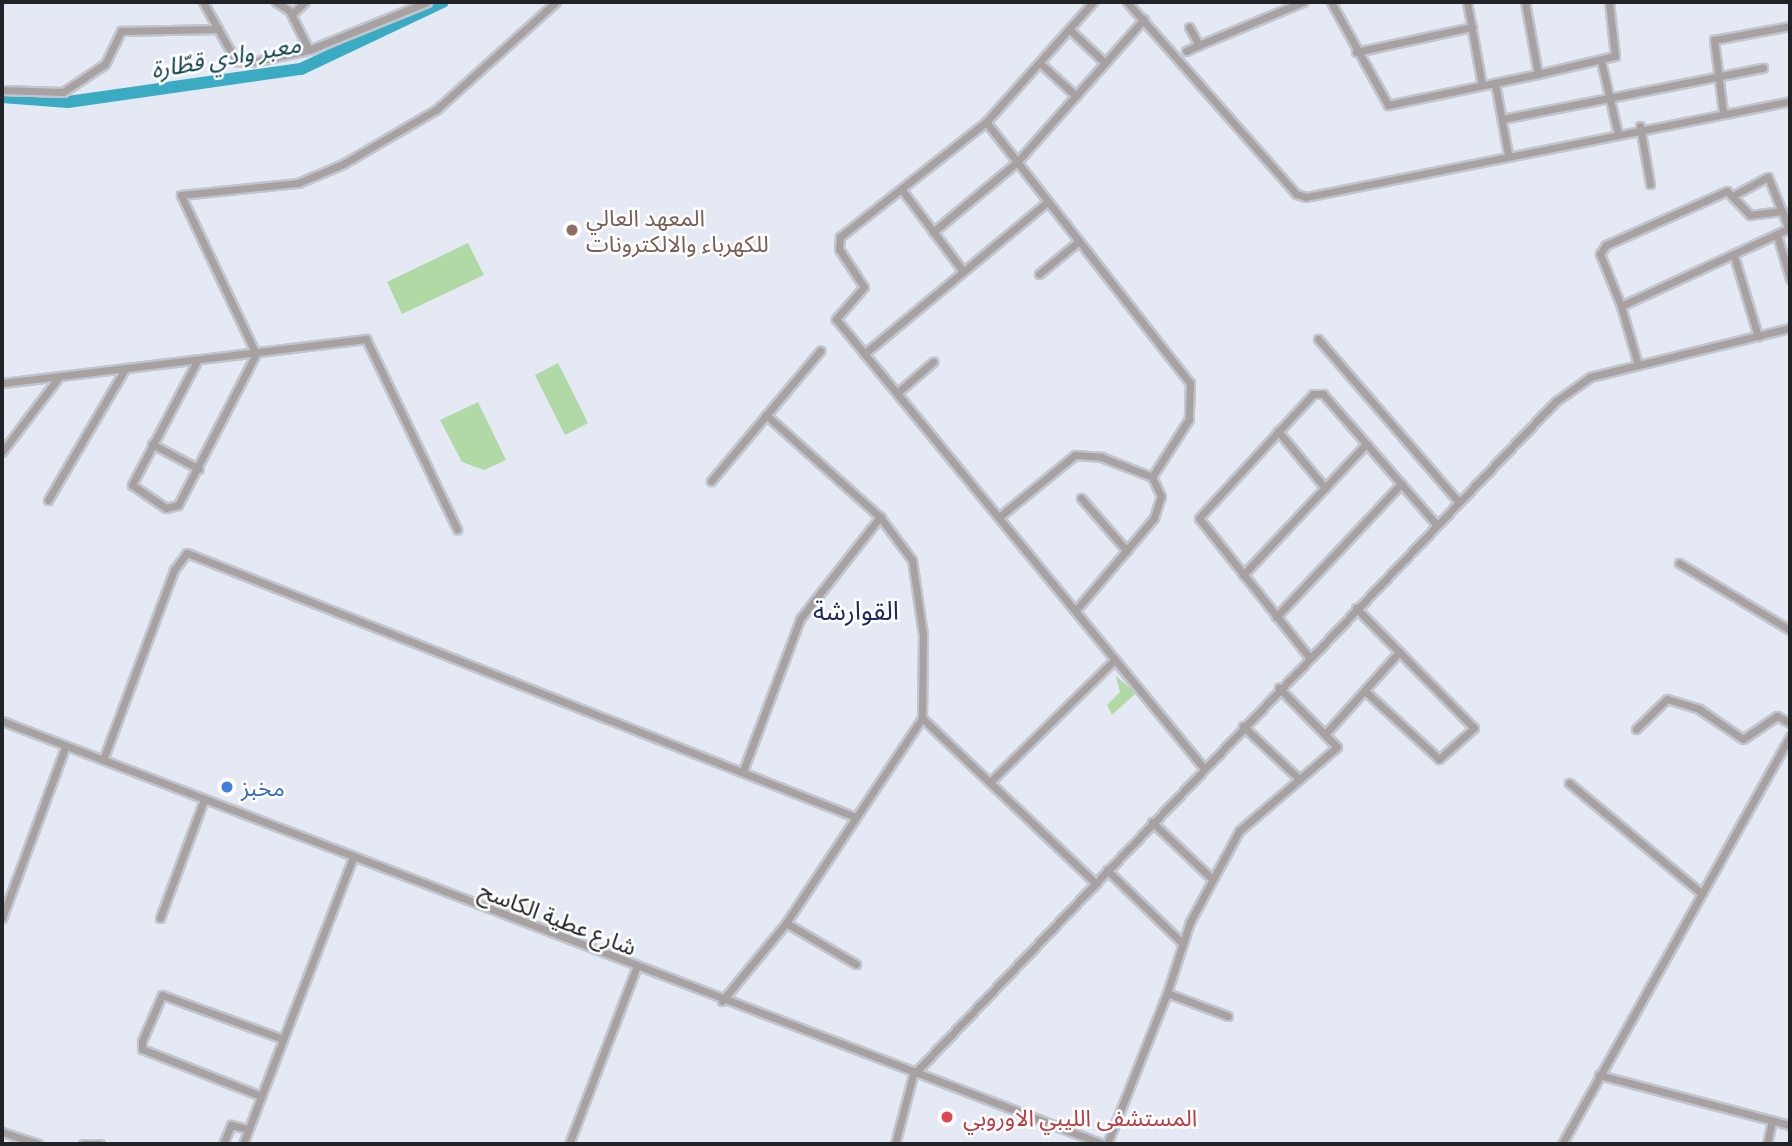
<!DOCTYPE html>
<html>
<head>
<meta charset="utf-8">
<style>
	body { margin:0 }
	#map { position:relative; width:1792px; height:1146px; overflow:hidden; background:#e4e9f3; font-family:"IBM Plex Serif","Noto Sans Arabic",serif }
	div>[style] { position:absolute }
	[style*='--x'] { left:calc(var(--x)*1px); top:calc(var(--y)*1px); width:calc(var(--w)*1px); rotate:calc(var(--a)*1deg) }
	.green>* { inset:0; background:#b1d9a6 }
	.river>* { height:12px; margin:-6px; padding:0 6px; transform-origin:6px; border-radius:6px; background:#3babc4 }
	.roads { filter:drop-shadow(2px 0 #c1c5ce) drop-shadow(-2px 0 #c1c5ce) drop-shadow(0 2px #c1c5ce) drop-shadow(0 -2px #c1c5ce) }
	.minor>* { height:7px; margin:-3.5px; padding:0 3.5px; transform-origin:3.5px; border-radius:3.5px; background:#a7a1a1 }
	.dots>* { width:19px; height:19px; translate:-50% -50%; box-sizing:border-box; border:4px solid #fff; border-radius:50% }
	span { translate:-50% -50%; white-space:nowrap; text-align:center; line-height:1.15; -webkit-text-stroke:5px #fff; paint-order:stroke }
	.education-label { font-size:23px; color:#785e54 }
	.left { translate:0 -50%; text-align:left }
	.shop-label { font-size:23px; color:#366cbe }
	.street-label { font-size:23px; color:#212326 }
	.health-label { font-size:23px; color:#be3a42 }
	.water-label { font-size:24px; color:#0e404b; font-style:italic }
	.quarter-label { font-size:26px; color:#1c2a61 }
	.frame { position:absolute; inset:0; border:4px solid #212326; pointer-events:none }
</style>
</head>
<body>
<div id="map">
	<div class="green">
		<i style="clip-path:polygon(468px 243px,484px 275px,402px 314px,387px 282px)"></i>
		<i style="clip-path:polygon(558px 363px,588px 423px,565px 435px,535px 375px)"></i>
		<i style="clip-path:polygon(478px 402px,506px 460px,484px 470px,462px 462px,440px 420px)"></i>
		<i style="clip-path:polygon(1116px 676px,1136px 693px,1112px 715px,1107px 705px,1120px 692px)"></i>
	</div>
	<div class="river">
		<i style="--x:2;--y:97;--w:66;--a:4.3"></i>
		<i style="--x:68;--y:102;--w:235;--a:-8.1"></i>
		<i style="--x:301;--y:69;--w:157;--a:-25.3"></i>
	</div>
	<div class="roads">
		<div class="minor">
			<i style="--x:203;--y:2;--w:68;--a:60.8"></i>
			<i style="--x:236;--y:61;--w:16;--a:4"></i>
			<i style="--x:252;--y:62;--w:58;--a:-11.9"></i>
			<i style="--x:309;--y:50;--w:127;--a:-22.1"></i>
			<i style="--x:276;--y:2;--w:20;--a:33"></i>
			<i style="--x:293;--y:13;--w:16;--a:-43"></i>
			<i style="--x:1093;--y:2;--w:161;--a:131.7"></i>
			<i style="--x:986;--y:122;--w:186;--a:141.8"></i>
			<i style="--x:840;--y:237;--w:12;--a:95"></i>
			<i style="--x:839;--y:249;--w:45;--a:56.7"></i>
			<i style="--x:864;--y:287;--w:43;--a:131.2"></i>
			<i style="--x:836;--y:319;--w:579;--a:50.68"></i>
			<i style="--x:1127;--y:2;--w:256;--a:48.6"></i>
			<i style="--x:1296;--y:194;--w:10;--a:17"></i>
			<i style="--x:1306;--y:197;--w:493;--a:-11.2"></i>
			<i style="--x:1331;--y:2;--w:118;--a:61"></i>
			<i style="--x:1388;--y:105;--w:153;--a:-11.7"></i>
			<i style="--x:1538;--y:74;--w:73;--a:-100.2"></i>
			<i style="--x:1467;--y:2;--w:84;--a:79.8"></i>
			<i style="--x:290;--y:12;--w:42;--a:63.4"></i>
			<i style="--x:1189;--y:27;--w:21;--a:61"></i>
			<i style="--x:1199;--y:45;--w:113;--a:-22.5"></i>
			<i style="--x:1070;--y:30;--w:48;--a:43.3"></i>
			<i style="--x:1186;--y:51;--w:14;--a:-25"></i>
			<i style="--x:1356;--y:52;--w:119;--a:-12.2"></i>
			<i style="--x:1601;--y:61;--w:71;--a:76.9"></i>
			<i style="--x:1040;--y:63;--w:49;--a:42.5"></i>
			<i style="--x:1538;--y:74;--w:79;--a:-13.2"></i>
			<i style="--x:1615;--y:56;--w:54;--a:-96.3"></i>
			<i style="--x:1495;--y:83;--w:72;--a:79.6"></i>
			<i style="--x:2;--y:90;--w:61;--a:1.9"></i>
			<i style="--x:63;--y:92;--w:50;--a:-33.7"></i>
			<i style="--x:105;--y:64;--w:37;--a:-64"></i>
			<i style="--x:121;--y:31;--w:97;--a:-1.2"></i>
			<i style="--x:1723;--y:112;--w:73;--a:-97.1"></i>
			<i style="--x:1714;--y:40;--w:77;--a:-10.4"></i>
			<i style="--x:1502;--y:119;--w:266;--a:-11.1"></i>
			<i style="--x:986;--y:122;--w:331;--a:52"></i>
			<i style="--x:1190;--y:383;--w:36;--a:92"></i>
			<i style="--x:1189;--y:419;--w:69;--a:122.5"></i>
			<i style="--x:1640;--y:126;--w:59;--a:80.2"></i>
			<i style="--x:902;--y:190;--w:100;--a:53.1"></i>
			<i style="--x:1734;--y:195;--w:38;--a:-28"></i>
			<i style="--x:1768;--y:177;--w:37;--a:68"></i>
			<i style="--x:1789;--y:229;--w:19;--a:-111"></i>
			<i style="--x:1782;--y:211;--w:32;--a:173"></i>
			<i style="--x:1750;--y:215;--w:33;--a:-134"></i>
			<i style="--x:1727;--y:191;--w:133;--a:155.9"></i>
			<i style="--x:1606;--y:245;--w:11;--a:124"></i>
			<i style="--x:1600;--y:254;--w:56;--a:68"></i>
			<i style="--x:1621;--y:306;--w:186;--a:-24.8"></i>
			<i style="--x:933;--y:232;--w:109;--a:-39.8"></i>
			<i style="--x:1017;--y:162;--w:191;--a:-48.4"></i>
			<i style="--x:1777;--y:235;--w:46;--a:73.5"></i>
			<i style="--x:1734;--y:256;--w:84;--a:73.3"></i>
			<i style="--x:1039;--y:274;--w:52;--a:-39.5"></i>
			<i style="--x:1621;--y:306;--w:61;--a:73.9"></i>
			<i style="--x:1318;--y:339;--w:213;--a:49.2"></i>
			<i style="--x:864;--y:354;--w:239;--a:-39.7"></i>
			<i style="--x:197;--y:361;--w:140;--a:117.7"></i>
			<i style="--x:132;--y:485;--w:41;--a:34.1"></i>
			<i style="--x:166;--y:508;--w:12;--a:-14"></i>
			<i style="--x:178;--y:505;--w:170;--a:-62.7"></i>
			<i style="--x:256;--y:354;--w:176;--a:-115.3"></i>
			<i style="--x:181;--y:195;--w:118;--a:-5.9"></i>
			<i style="--x:298;--y:183;--w:49;--a:-22.9"></i>
			<i style="--x:343;--y:164;--w:109;--a:-30.3"></i>
			<i style="--x:437;--y:109;--w:160;--a:-42"></i>
			<i style="--x:2;--y:383;--w:367;--a:-6.9"></i>
			<i style="--x:366;--y:339;--w:211;--a:64.4"></i>
			<i style="--x:897;--y:393;--w:48;--a:-40.7"></i>
			<i style="--x:1278;--y:431;--w:74;--a:50.5"></i>
			<i style="--x:152;--y:444;--w:53;--a:28"></i>
			<i style="--x:2;--y:452;--w:94;--a:-52.8"></i>
			<i style="--x:711;--y:481;--w:170;--a:-50"></i>
			<i style="--x:1081;--y:498;--w:70;--a:49"></i>
			<i style="--x:48;--y:500;--w:152;--a:-59.6"></i>
			<i style="--x:999;--y:517;--w:98;--a:-39.2"></i>
			<i style="--x:1075;--y:455;--w:26;--a:4"></i>
			<i style="--x:1101;--y:457;--w:55;--a:21.4"></i>
			<i style="--x:1152;--y:477;--w:21;--a:65"></i>
			<i style="--x:1161;--y:496;--w:23;--a:108"></i>
			<i style="--x:1154;--y:518;--w:121;--a:130.3"></i>
			<i style="--x:1679;--y:563;--w:130;--a:31.1"></i>
			<i style="--x:1243;--y:575;--w:180;--a:-46.8"></i>
			<i style="--x:1356;--y:608;--w:168;--a:45.5"></i>
			<i style="--x:1474;--y:728;--w:47;--a:138.5"></i>
			<i style="--x:1439;--y:759;--w:100;--a:-137.4"></i>
			<i style="--x:1276;--y:617;--w:183;--a:-46.8"></i>
			<i style="--x:1309;--y:657;--w:177;--a:-128.4"></i>
			<i style="--x:1199;--y:518;--w:168;--a:-47.4"></i>
			<i style="--x:1313;--y:394;--w:10;--a:0"></i>
			<i style="--x:1323;--y:394;--w:171;--a:49"></i>
			<i style="--x:922;--y:718;--w:239;--a:43.6"></i>
			<i style="--x:2;--y:721;--w:1179;--a:21.02"></i>
			<i style="--x:1243;--y:726;--w:77;--a:43.4"></i>
			<i style="--x:1636;--y:729;--w:43;--a:-44.1"></i>
			<i style="--x:1667;--y:699;--w:34;--a:17"></i>
			<i style="--x:1699;--y:709;--w:53;--a:34.3"></i>
			<i style="--x:1743;--y:739;--w:41;--a:-34.1"></i>
			<i style="--x:1777;--y:716;--w:15;--a:28"></i>
			<i style="--x:1327;--y:732;--w:108;--a:-48"></i>
			<i style="--x:103;--y:760;--w:203;--a:-69.5"></i>
			<i style="--x:174;--y:570;--w:21;--a:-53"></i>
			<i style="--x:187;--y:553;--w:718;--a:21.56"></i>
			<i style="--x:743;--y:771;--w:162;--a:-69.4"></i>
			<i style="--x:800;--y:619;--w:130;--a:-51.9"></i>
			<i style="--x:990;--y:782;--w:175;--a:-44.5"></i>
			<i style="--x:1569;--y:783;--w:170;--a:39.8"></i>
			<i style="--x:1152;--y:822;--w:83;--a:43.5"></i>
			<i style="--x:1107;--y:870;--w:103;--a:44.2"></i>
			<i style="--x:2;--y:918;--w:184;--a:-69.7"></i>
			<i style="--x:160;--y:918;--w:126;--a:-69.6"></i>
			<i style="--x:786;--y:923;--w:81;--a:30.4"></i>
			<i style="--x:1167;--y:993;--w:75;--a:-72.1"></i>
			<i style="--x:1190;--y:922;--w:103;--a:-61.7"></i>
			<i style="--x:1239;--y:831;--w:129;--a:-40.6"></i>
			<i style="--x:1337;--y:747;--w:83;--a:-134.5"></i>
			<i style="--x:722;--y:1001;--w:101;--a:-50.6"></i>
			<i style="--x:786;--y:923;--w:246;--a:-56.4"></i>
			<i style="--x:922;--y:718;--w:83;--a:-89.3"></i>
			<i style="--x:923;--y:635;--w:76;--a:-98.3"></i>
			<i style="--x:912;--y:560;--w:54;--a:-126.7"></i>
			<i style="--x:880;--y:517;--w:153;--a:-138.2"></i>
			<i style="--x:1599;--y:1075;--w:197;--a:14.7"></i>
			<i style="--x:261;--y:1096;--w:128;--a:-158.4"></i>
			<i style="--x:142;--y:1049;--w:8;--a:-90"></i>
			<i style="--x:142;--y:1041;--w:50;--a:-66.5"></i>
			<i style="--x:162;--y:995;--w:129;--a:20"></i>
			<i style="--x:2;--y:1132;--w:38;--a:18"></i>
			<i style="--x:83;--y:1144;--w:17;--a:0"></i>
			<i style="--x:223;--y:1144;--w:21;--a:-67"></i>
			<i style="--x:231;--y:1125;--w:17;--a:13"></i>
			<i style="--x:243;--y:1144;--w:306;--a:-69"></i>
			<i style="--x:569;--y:1144;--w:187;--a:-69.1"></i>
			<i style="--x:895;--y:1144;--w:71;--a:-75.4"></i>
			<i style="--x:913;--y:1075;--w:930;--a:-46.35"></i>
			<i style="--x:1555;--y:402;--w:43;--a:-35.5"></i>
			<i style="--x:1590;--y:377;--w:206;--a:-13.8"></i>
			<i style="--x:1107;--y:1144;--w:162;--a:-68.3"></i>
			<i style="--x:1167;--y:993;--w:65;--a:20.7"></i>
			<i style="--x:1562;--y:1144;--w:467;--a:-60.8"></i>
			<i style="--x:1767;--y:1144;--w:24;--a:-78"></i>
		</div>
	</div>
	<div class="dots">
		<i style="left:572px;top:230px;background:#8d6e63"></i>
		<i style="left:227px;top:787px;background:#3f7fe0"></i>
		<i style="left:947px;top:1117px;background:#e0444e"></i>
	</div>
	<div class="education-label">
		<span class="left" style="left:586px;top:230px">المعهد العالي<br>للكهرباء والالكترونات</span>
	</div>
	<div class="shop-label">
		<span class="left" style="left:241px;top:787px">مخبز</span>
	</div>
	<div class="street-label">
		<span style="left:558px;top:918px;rotate:21deg">شارع عطية الكاسح</span>
	</div>
	<div class="health-label">
		<span class="left" style="left:963px;top:1117px">المستشفی الليبي الاوروبي</span>
	</div>
	<div class="water-label">
		<span style="left:226px;top:57px;rotate:-10deg">معبر وادي قطّارة</span>
	</div>
	<div class="quarter-label">
		<span style="left:856px;top:611px">القوارشة</span>
	</div>
	<div class="frame"></div>
</div>
</body>
</html>
